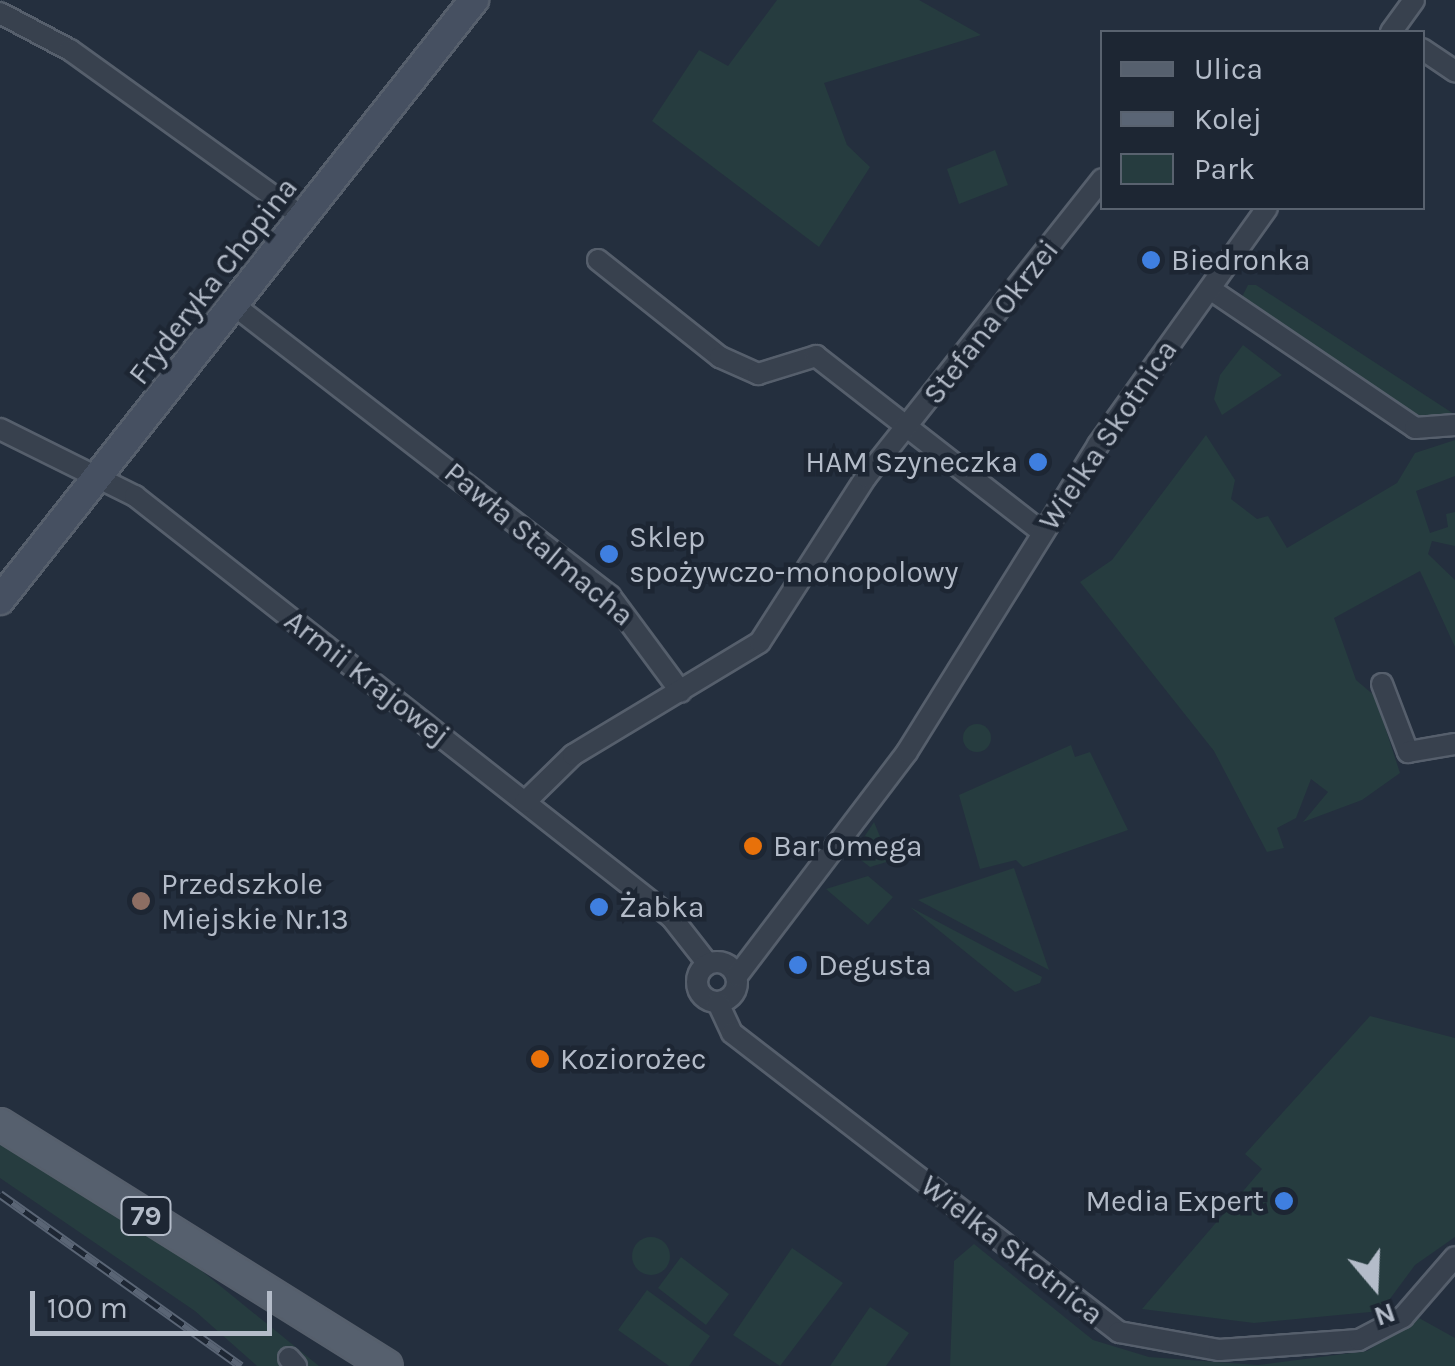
<!DOCTYPE html>
<html>
<head>
<meta charset="utf-8">
<style>
	body { margin:0 }
	#map { position:relative; width:1455px; height:1366px; overflow:hidden; background:#242f3e; font-family:Karla,sans-serif }
	div>[style] { position:absolute }
	[style*='--x'] { left:calc(var(--x)*1px); top:calc(var(--y)*1px); width:calc(var(--w)*1px); rotate:calc(var(--a)*1deg) }
	.green>* { inset:0; background:#263c3f }
	.round { border-radius:50% }
	.roads { filter:drop-shadow(2px 0 #565f6c) drop-shadow(-2px 0 #565f6c) drop-shadow(0 2px #565f6c) drop-shadow(0 -2px #565f6c) }
	.street>* { height:20px; margin:-10px; padding:0 10px; transform-origin:10px; border-radius:10px; background:#38414e }
	.street>.ring { margin:-10px; padding:0; box-sizing:content-box; background:none; border:20px solid #38414e; border-radius:50% }
	.secondary>* { height:28px; margin:-14px; padding:0 14px; transform-origin:14px; border-radius:14px; background:#465061 }
	.primary>* { height:30px; margin:-15px; padding:0 15px; transform-origin:15px; border-radius:15px; background:#56606e }
	.rail>* { height:9px; margin-top:-4.5px; transform-origin:0; background:repeating-linear-gradient(90deg,#1d2633 0 15px,#5a6575 0 30px); box-sizing:border-box; border-block:2px solid #5a6575 }
	.dots>* { width:28px; height:28px; translate:-50% -50%; box-sizing:border-box; border:5px solid #1d2633; border-radius:50% }
	span { translate:-50% -50%; white-space:nowrap; text-align:center; line-height:1.15; -webkit-text-stroke:9px #1d2633; paint-order:stroke }
	.shield-label span { padding:2px 8px; background:#1d2633; border:2px solid; border-radius:8px; -webkit-text-stroke-width:0 }
	.shield-label { font-size:28px; color:#b4bcc9; font-weight:700 }
	.poi-label { font-size:30px; color:#b4bcc9 }
	.left { translate:0 -50%; text-align:left }
	.right { translate:-100% -50%; text-align:right }
	.street-label { font-size:30px; color:#b4bcc9 }
	.legend { position:absolute; left:1100px; top:30px; width:325px; height:180px; box-sizing:border-box; background:#1d2633; border:2px solid #59626f; margin:0; padding:12px 18px; list-style:none; font-size:30px; color:#b4bcc9 }
	.legend li { display:flex; align-items:center; gap:20px; height:50px }
	.legend b { width:50px; border:2px solid #59626f }
	.north { position:absolute; left:1325px; top:1236px; width:100px; height:100px; -webkit-text-stroke:8px #1d2633; paint-order:stroke; rotate:161deg; font-size:28px; font-weight:700; line-height:40px; text-align:center; color:#b4bcc9 }
	.north::after { content:''; display:block; margin:auto; width:35px; height:45px; background:#b4bcc9; clip-path:polygon(50% 0,100% 100%,50% 72%,0 100%) }
	.scale { position:absolute; left:30px; top:1291px; width:242px; height:45px; box-sizing:border-box; border:5px solid #b4bcc9; border-top:0; padding-left:12px; font-size:30px; line-height:35px; white-space:nowrap; color:#b4bcc9; -webkit-text-stroke:8px #1d2633; paint-order:stroke }
</style>
</head>
<body>
<div id="map">
	<div class="green">
		<i style="clip-path:polygon(777px 0,919px 0,981px 35px,824px 83px,847px 145px,870px 167px,819px 247px,652px 121px,699px 50px,728px 66px)"></i>
		<i style="clip-path:polygon(995px 150px,1008px 185px,959px 204px,947px 169px)"></i>
		<i style="clip-path:polygon(1248px 285px,1256px 285px,1454px 414px,1418px 421px,1241px 299px)"></i>
		<i style="clip-path:polygon(1243px 345px,1282px 375px,1222px 415px,1214px 399px,1220px 375px)"></i>
		<i style="clip-path:polygon(1206px 435px,1235px 480px,1231px 499px,1257px 519px,1268px 516px,1287px 548px,1397px 483px,1415px 453px,1455px 440px,1455px 476px,1416px 491px,1430px 533px,1448px 527px,1446px 514px,1455px 512px,1455px 546px,1432px 541px,1428px 554px,1455px 580px,1455px 647px,1420px 571px,1334px 618px,1356px 680px,1375px 696px,1400px 773px,1362px 800px,1303px 822px,1328px 792px,1311px 779px,1296px 818px,1277px 828px,1284px 848px,1267px 852px,1214px 751px,1080px 582px,1112px 560px)"></i>
		<i class="round" style="left:963px;top:724px;width:28px;height:28px"></i>
		<i style="clip-path:polygon(1071px 745px,1075px 757px,1090px 752px,1128px 830px,1023px 867px,1016px 860px,980px 869px,959px 795px)"></i>
		<i style="clip-path:polygon(874px 822px,890px 861px,870px 867px,853px 854px)"></i>
		<i style="clip-path:polygon(1014px 868px,1049px 970px,918px 900px)"></i>
		<i style="clip-path:polygon(868px 876px,893px 897px,868px 925px,826px 889px)"></i>
		<i style="clip-path:polygon(910px 907px,1042px 977px,1040px 983px,1015px 992px)"></i>
		<i style="clip-path:polygon(1370px 1016px,1455px 1038px,1455px 1237px,1415px 1265px,1381px 1311px,1254px 1323px,1142px 1309px,1262px 1169px,1245px 1154px)"></i>
		<i style="clip-path:polygon(0 1144px,197px 1267px,319px 1366px,257px 1366px,195px 1311px,0 1178px)"></i>
		<i class="round" style="left:632px;top:1237px;width:38px;height:38px"></i>
		<i style="clip-path:polygon(974px 1244px,1093px 1340px,1149px 1357px,1258px 1365px,1367px 1351px,1419px 1318px,1455px 1338px,1455px 1366px,950px 1366px,954px 1261px)"></i>
		<i style="clip-path:polygon(792px 1248px,843px 1283px,780px 1366px,733px 1335px)"></i>
		<i style="clip-path:polygon(681px 1257px,729px 1294px,706px 1325px,658px 1288px)"></i>
		<i style="clip-path:polygon(647px 1290px,710px 1336px,689px 1366px,669px 1366px,618px 1330px)"></i>
		<i style="clip-path:polygon(870px 1307px,909px 1333px,886px 1366px,830px 1366px)"></i>
	</div>
	<div class="roads">
		<div class="street">
			<i style="--x:0;--y:13;--w:79;--a:27.9"></i>
			<i style="--x:70;--y:50;--w:288;--a:35.7"></i>
			<i style="--x:1391;--y:32;--w:39;--a:-54"></i>
			<i style="--x:1422;--y:49;--w:40;--a:34"></i>
			<i style="--x:598;--y:260;--w:156;--a:38.5"></i>
			<i style="--x:720;--y:357;--w:42;--a:24.1"></i>
			<i style="--x:758;--y:374;--w:61;--a:-17.2"></i>
			<i style="--x:816;--y:356;--w:286;--a:37.9"></i>
			<i style="--x:1210;--y:289;--w:248;--a:34.1"></i>
			<i style="--x:1415;--y:428;--w:40;--a:-4.3"></i>
			<i style="--x:235;--y:306;--w:474;--a:37.7"></i>
			<i style="--x:610;--y:596;--w:119;--a:53.5"></i>
			<i style="--x:0;--y:429;--w:151;--a:26.4"></i>
			<i style="--x:135;--y:496;--w:683;--a:38.16"></i>
			<i style="--x:672;--y:918;--w:58;--a:52"></i>
			<i style="--x:1382;--y:684;--w:73;--a:69.1"></i>
			<i style="--x:1408;--y:752;--w:48;--a:-9.7"></i>
			<i style="--x:525;--y:802;--w:67;--a:-44.4"></i>
			<i style="--x:573;--y:755;--w:218;--a:-31.1"></i>
			<i style="--x:760;--y:642;--w:196;--a:-57.3"></i>
			<i style="--x:866;--y:477;--w:380;--a:-51.6"></i>
			<i class="ring" style="left:697px;top:962px;width:20px;height:20px"></i>
			<i style="--x:737;--y:976;--w:281;--a:-52.8"></i>
			<i style="--x:907;--y:752;--w:362;--a:-58.1"></i>
			<i style="--x:1098;--y:445;--w:291;--a:-54.5"></i>
			<i style="--x:718;--y:1003;--w:33;--a:65"></i>
			<i style="--x:732;--y:1033;--w:489;--a:37.7"></i>
			<i style="--x:1119;--y:1332;--w:102;--a:10.2"></i>
			<i style="--x:1219;--y:1350;--w:140;--a:-4.1"></i>
			<i style="--x:1359;--y:1340;--w:50;--a:-27.6"></i>
			<i style="--x:1403;--y:1317;--w:79;--a:-49.1"></i>
			<i style="--x:289;--y:1358;--w:11;--a:49"></i>
		</div>
		<div class="secondary">
			<i style="--x:0;--y:600;--w:765;--a:-51.69"></i>
		</div>
		<div class="primary">
			<i style="--x:0;--y:1124;--w:456;--a:32"></i>
		</div>
	</div>
	<div class="rail">
		<i style="--x:0;--y:1194;--w:296;--a:35.5"></i>
	</div>
	<div class="dots">
		<i style="left:1151px;top:260px;background:#3f7fe0"></i>
		<i style="left:1038px;top:462px;background:#3f7fe0"></i>
		<i style="left:609px;top:554px;background:#3f7fe0"></i>
		<i style="left:753px;top:846px;background:#e8710a"></i>
		<i style="left:141px;top:901px;background:#8d6e63"></i>
		<i style="left:599px;top:907px;background:#3f7fe0"></i>
		<i style="left:798px;top:965px;background:#3f7fe0"></i>
		<i style="left:540px;top:1059px;background:#e8710a"></i>
		<i style="left:1284px;top:1201px;background:#3f7fe0"></i>
	</div>
	<div class="shield-label">
		<span style="left:146px;top:1216px">79</span>
	</div>
	<div class="poi-label">
		<span class="left" style="left:1171px;top:260px">Biedronka</span>
		<span class="right" style="left:1018px;top:462px">HAM Szyneczka</span>
		<span class="left" style="left:629px;top:554px">Sklep<br>spożywczo-monopolowy</span>
		<span class="left" style="left:773px;top:846px">Bar Omega</span>
		<span class="left" style="left:161px;top:901px">Przedszkole<br>Miejskie Nr.13</span>
		<span class="left" style="left:619px;top:907px">Żabka</span>
		<span class="left" style="left:818px;top:965px">Degusta</span>
		<span class="left" style="left:560px;top:1059px">Koziorożec</span>
		<span class="right" style="left:1264px;top:1201px">Media Expert</span>
	</div>
	<div class="street-label">
		<span style="left:213px;top:281px;rotate:-52deg">Fryderyka Chopina</span>
		<span style="left:991px;top:322px;rotate:-52deg">Stefana Okrzei</span>
		<span style="left:1108px;top:435px;rotate:-56deg">Wielka Skotnica</span>
		<span style="left:539px;top:544px;rotate:40deg">Pawła Stalmacha</span>
		<span style="left:367px;top:678px;rotate:38deg">Armii Krajowej</span>
		<span style="left:1012px;top:1250px;rotate:38deg">Wielka Skotnica</span>
	</div>
	<ul class="legend">
	<li><b style="height:12px;background:#56606e"></b>Ulica</li>
	<li><b style="height:12px;background:#5a6575"></b>Kolej</li>
	<li><b style="height:28px;background:#263c3f"></b>Park</li>
	</ul>
	<div class="north">N</div>
	<div class="scale">100 m</div>
</div>
</body>
</html>
